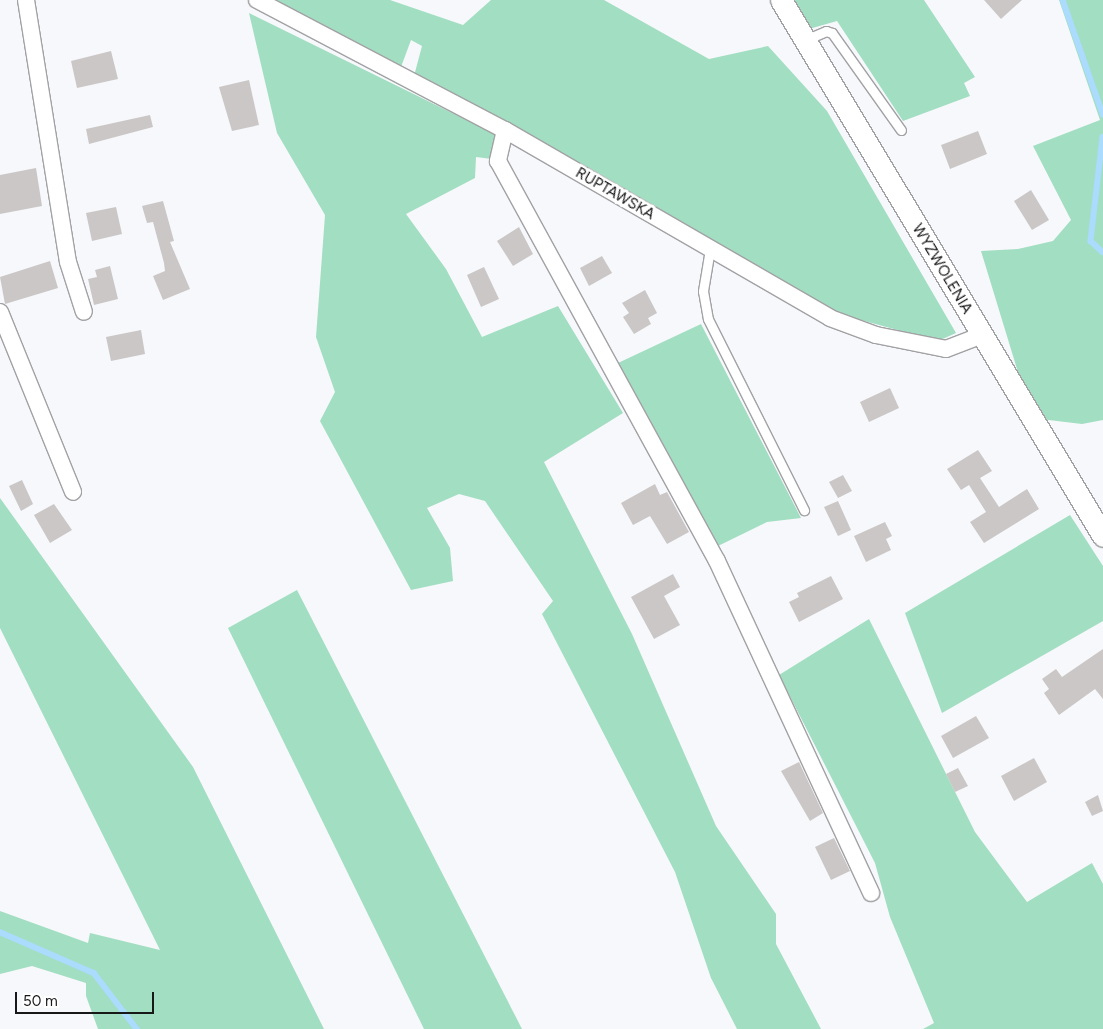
<!DOCTYPE html>
<html>
<head>
<meta charset="utf-8">
<style>
	body { margin:0 }
	#map { position:relative; width:1103px; height:1029px; overflow:hidden; background:#f7f8fb; font-family:Figtree,sans-serif }
	div>[style] { position:absolute }
	[style*='--x'] { left:calc(var(--x)*1px); top:calc(var(--y)*1px); width:calc(var(--w)*1px); rotate:calc(var(--a)*1deg) }
	.green>* { inset:0; background:#a2dec1 }
	.stream>* { height:5.5px; margin:-2.75px; padding:0 2.75px; transform-origin:2.75px; border-radius:2.75px; background:#abdbfd }
	.building>* { inset:0; background:#cbc7c6 }
	.roads { filter:drop-shadow(1px 0 #a2a2a5) drop-shadow(-1px 0 #a2a2a5) drop-shadow(0 1px #a2a2a5) drop-shadow(0 -1px #a2a2a5) }
	.service>* { height:9px; margin:-4.5px; padding:0 4.5px; transform-origin:4.5px; border-radius:4.5px; background:#fff }
	.minor>* { height:16px; margin:-8px; padding:0 8px; transform-origin:8px; border-radius:8px; background:#fff }
	.tertiary>* { height:21px; margin:-10.5px; padding:0 10.5px; transform-origin:10.5px; border-radius:10.5px; background:#fff }
	span { translate:-50% -50%; white-space:nowrap; text-align:center; line-height:1.15; -webkit-text-stroke:5px #fff; paint-order:stroke }
	.street-label { font-size:15px; color:#181819 }
	.scale { position:absolute; left:15px; top:992px; width:139px; height:22px; box-sizing:border-box; border:2px solid #181819; border-top:0; padding-left:6px; font-size:15px; line-height:18px; white-space:nowrap; color:#181819; -webkit-text-stroke:4px #fff; paint-order:stroke }
</style>
</head>
<body>
<div id="map">
	<div class="green">
		<i style="clip-path:polygon(273px 0,390px 0,463px 25px,491px 0,604px 0,709px 59px,768px 46px,827px 111px,956px 333px,938px 341px,835px 313px,414px 76px,422px 46px,411px 40px,401px 67px)"></i>
		<i style="clip-path:polygon(792px 0,924px 0,975px 77px,964px 83px,970px 96px,903px 121px,837px 21px,809px 29px)"></i>
		<i style="clip-path:polygon(1059px 0,1103px 0,1103px 420px,1082px 424px,1032px 418px,981px 251px,1018px 249px,1053px 241px,1071px 220px,1033px 146px,1100px 120px)"></i>
		<i style="clip-path:polygon(249px 13px,495px 134px,492px 159px,476px 157px,475px 178px,406px 214px,446px 269px,482px 337px,558px 306px,623px 413px,544px 462px,632px 634px,716px 826px,776px 914px,776px 944px,821px 1029px,737px 1029px,711px 978px,675px 872px,542px 614px,553px 601px,485px 501px,459px 494px,427px 508px,450px 548px,453px 581px,411px 590px,320px 421px,335px 392px,316px 337px,325px 215px,277px 133px)"></i>
		<i style="clip-path:polygon(701px 324px,801px 518px,767px 522px,718px 546px,618px 363px)"></i>
		<i style="clip-path:polygon(0 498px,193px 767px,324px 1029px,98px 1029px,86px 996px,86px 983px,32px 966px,0 974px,0 911px,88px 943px,90px 933px,160px 950px,0 628px)"></i>
		<i style="clip-path:polygon(1070px 515px,1103px 566px,1103px 621px,942px 713px,905px 613px)"></i>
		<i style="clip-path:polygon(297px 590px,522px 1029px,424px 1029px,228px 628px)"></i>
		<i style="clip-path:polygon(869px 619px,975px 832px,1027px 902px,1092px 863px,1103px 884px,1103px 1029px,923px 1029px,934px 1023px,890px 917px,875px 863px,779px 675px)"></i>
	</div>
	<div class="stream">
		<i style="--x:1063;--y:0;--w:121;--a:70.7"></i>
		<i style="--x:1103;--y:137;--w:105;--a:96.6"></i>
		<i style="--x:1091;--y:241;--w:16;--a:43"></i>
		<i style="--x:0;--y:932;--w:103;--a:23.6"></i>
		<i style="--x:94;--y:973;--w:71;--a:52.5"></i>
	</div>
	<div class="building">
		<i style="clip-path:polygon(984px 0,1022px 0,1001px 19px)"></i>
		<i style="clip-path:polygon(111px 51px,118px 79px,77px 88px,71px 61px)"></i>
		<i style="clip-path:polygon(249px 80px,259px 125px,232px 131px,219px 87px)"></i>
		<i style="clip-path:polygon(150px 115px,153px 127px,89px 144px,86px 129px)"></i>
		<i style="clip-path:polygon(978px 131px,987px 154px,950px 169px,941px 145px)"></i>
		<i style="clip-path:polygon(36px 168px,42px 206px,0 214px,0 175px)"></i>
		<i style="clip-path:polygon(1031px 190px,1049px 220px,1032px 230px,1014px 201px)"></i>
		<i style="clip-path:polygon(163px 201px,174px 241px,170px 242px,190px 289px,163px 300px,153px 276px,165px 271px,164px 263px,153px 222px,147px 223px,142px 206px)"></i>
		<i style="clip-path:polygon(116px 207px,122px 234px,92px 241px,86px 213px)"></i>
		<i style="clip-path:polygon(519px 227px,533px 254px,513px 266px,497px 241px)"></i>
		<i style="clip-path:polygon(602px 256px,612px 273px,589px 286px,580px 268px)"></i>
		<i style="clip-path:polygon(50px 261px,58px 288px,5px 304px,0 277px)"></i>
		<i style="clip-path:polygon(110px 266px,118px 299px,94px 305px,88px 279px,97px 277px,95px 270px)"></i>
		<i style="clip-path:polygon(484px 267px,499px 299px,481px 307px,467px 275px)"></i>
		<i style="clip-path:polygon(645px 290px,657px 313px,648px 318px,651px 324px,634px 334px,623px 317px,629px 313px,622px 303px)"></i>
		<i style="clip-path:polygon(141px 330px,145px 354px,111px 361px,106px 337px)"></i>
		<i style="clip-path:polygon(890px 388px,899px 408px,869px 422px,860px 402px)"></i>
		<i style="clip-path:polygon(978px 450px,992px 471px,980px 478px,999px 507px,1027px 489px,1039px 509px,984px 543px,970px 522px,986px 512px,969px 485px,961px 490px,947px 469px)"></i>
		<i style="clip-path:polygon(843px 475px,852px 491px,838px 498px,829px 482px)"></i>
		<i style="clip-path:polygon(22px 480px,33px 504px,21px 511px,9px 486px)"></i>
		<i style="clip-path:polygon(655px 484px,660px 495px,667px 492px,689px 532px,667px 544px,650px 516px,633px 525px,621px 503px)"></i>
		<i style="clip-path:polygon(838px 501px,851px 530px,838px 536px,824px 507px)"></i>
		<i style="clip-path:polygon(54px 504px,72px 530px,50px 543px,34px 515px)"></i>
		<i style="clip-path:polygon(885px 522px,892px 536px,886px 539px,891px 550px,866px 562px,854px 536px)"></i>
		<i style="clip-path:polygon(673px 574px,680px 587px,664px 596px,680px 625px,654px 639px,631px 597px)"></i>
		<i style="clip-path:polygon(831px 576px,843px 599px,799px 622px,789px 602px,799px 597px,797px 593px)"></i>
		<i style="clip-path:polygon(1103px 649px,1103px 699px,1095px 689px,1059px 715px,1044px 693px,1049px 689px,1042px 679px,1056px 669px,1062px 677px)"></i>
		<i style="clip-path:polygon(976px 716px,989px 738px,953px 758px,941px 736px)"></i>
		<i style="clip-path:polygon(1034px 758px,1047px 782px,1014px 801px,1001px 776px)"></i>
		<i style="clip-path:polygon(799px 762px,823px 813px,810px 821px,781px 771px)"></i>
		<i style="clip-path:polygon(958px 768px,968px 786px,955px 792px,946px 774px)"></i>
		<i style="clip-path:polygon(1098px 795px,1103px 811px,1092px 816px,1085px 802px)"></i>
		<i style="clip-path:polygon(834px 838px,850px 871px,831px 880px,815px 847px)"></i>
	</div>
	<div class="roads">
		<div class="service">
			<i style="--x:805;--y:40;--w:23;--a:-23"></i>
			<i style="--x:826;--y:31;--w:6;--a:18"></i>
			<i style="--x:832;--y:33;--w:119;--a:54.6"></i>
			<i style="--x:710;--y:249;--w:43;--a:99.5"></i>
			<i style="--x:703;--y:291;--w:28;--a:80"></i>
			<i style="--x:708;--y:319;--w:214;--a:63.3"></i>
		</div>
		<div class="minor">
			<i style="--x:26;--y:0;--w:265;--a:80.9"></i>
			<i style="--x:68;--y:262;--w:52;--a:72.3"></i>
			<i style="--x:257;--y:0;--w:280;--a:27.7"></i>
			<i style="--x:505;--y:130;--w:375;--a:30"></i>
			<i style="--x:830;--y:318;--w:49;--a:20.3"></i>
			<i style="--x:876;--y:335;--w:71;--a:11.3"></i>
			<i style="--x:946;--y:349;--w:39;--a:-21"></i>
			<i style="--x:505;--y:130;--w:32;--a:103"></i>
			<i style="--x:498;--y:161;--w:456;--a:61.3"></i>
			<i style="--x:717;--y:561;--w:366;--a:65.1"></i>
			<i style="--x:0;--y:312;--w:194;--a:67.9"></i>
		</div>
		<div class="tertiary">
			<i style="--x:781;--y:0;--w:625;--a:59"></i>
		</div>
	</div>
	<div class="street-label">
		<span style="left:615px;top:194px;rotate:30deg">RUPTAWSKA</span>
		<span style="left:942px;top:269px;rotate:59deg">WYZWOLENIA</span>
	</div>
	<div class="scale">50 m</div>
</div>
</body>
</html>
